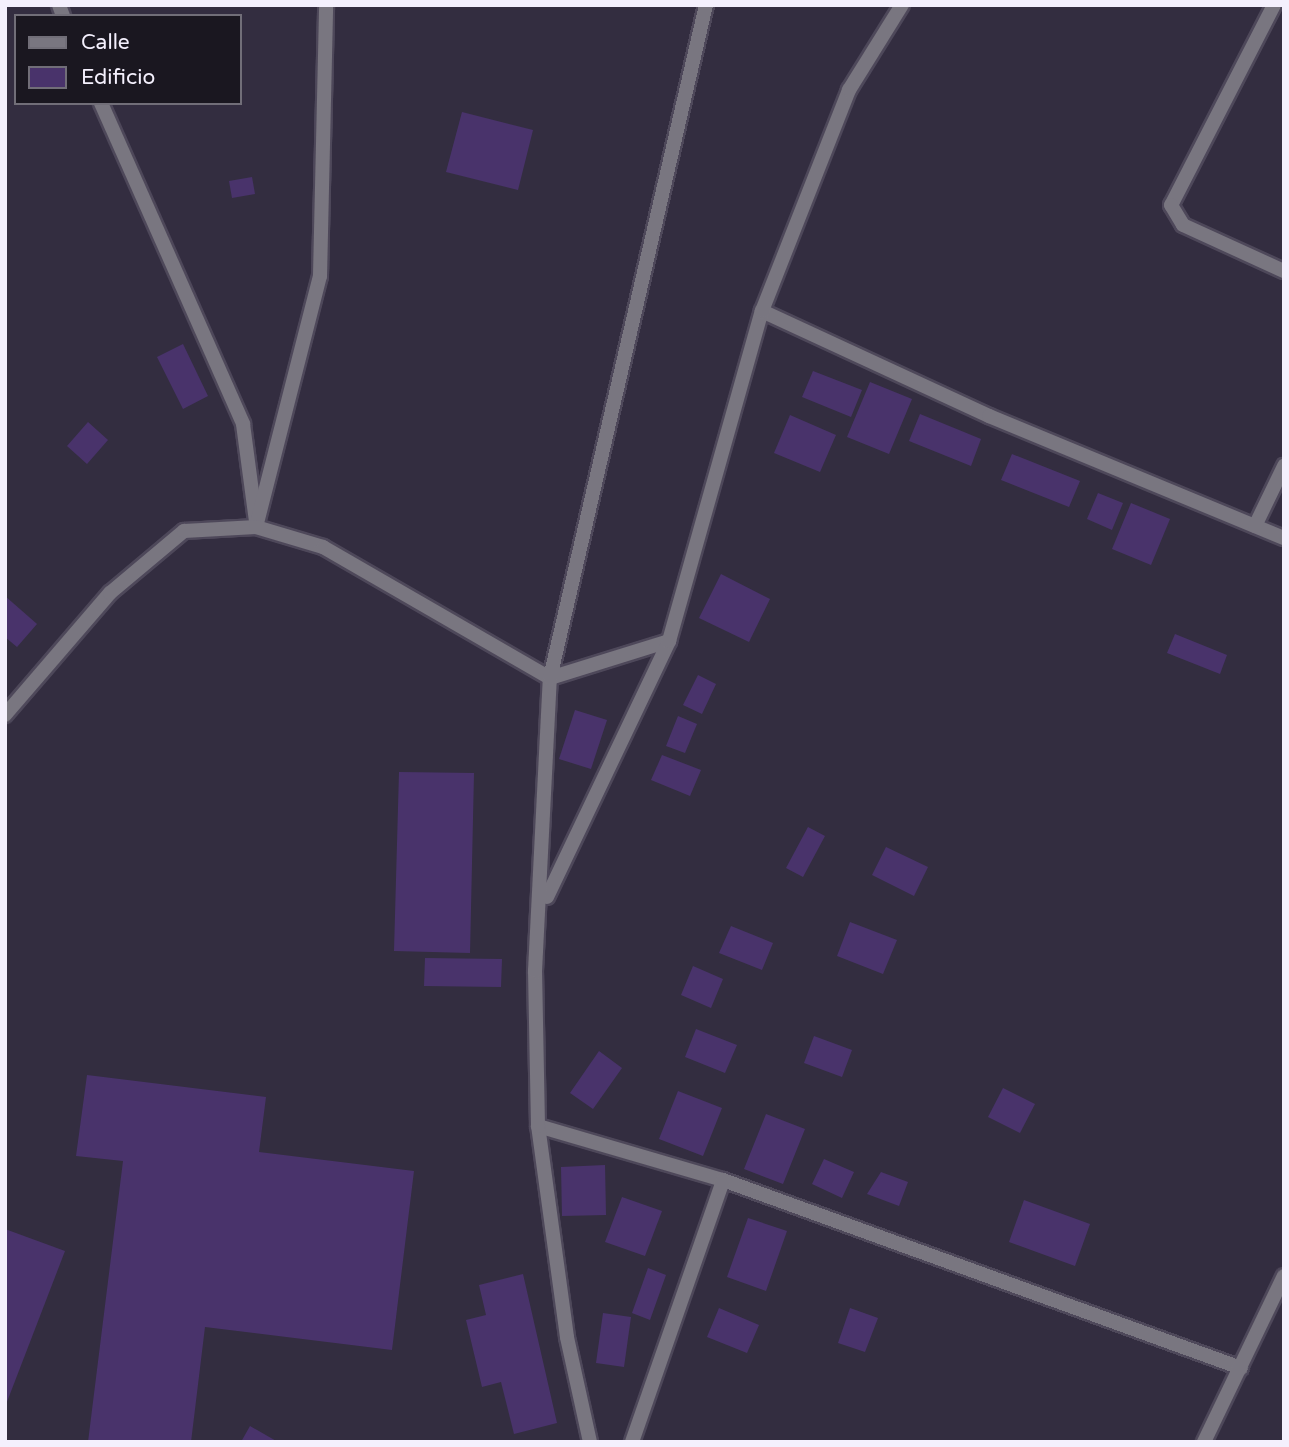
<!DOCTYPE html>
<html>
<head>
<meta charset="utf-8">
<style>
	body { margin:0 }
	#map { position:relative; width:1289px; height:1447px; overflow:hidden; background:#332d40; font-family:"Varela Round",sans-serif }
	div>[style] { position:absolute }
	[style*='--x'] { left:calc(var(--x)*1px); top:calc(var(--y)*1px); width:calc(var(--w)*1px); rotate:calc(var(--a)*1deg) }
	.building>* { inset:0; background:#49336b }
	.roads { filter:drop-shadow(2px 0 #4e485a) drop-shadow(-2px 0 #4e485a) drop-shadow(0 2px #4e485a) drop-shadow(0 -2px #4e485a) }
	.street>* { height:14px; margin:-7px; padding:0 7px; transform-origin:7px; border-radius:7px; background:#797680 }
	span { translate:-50% -50%; white-space:nowrap; text-align:center; line-height:1.15; -webkit-text-stroke:5px #1a1720; paint-order:stroke }
	.frame { position:absolute; inset:0; border:7px solid #f4f0fd; pointer-events:none }
	.legend { position:absolute; left:14px; top:14px; width:228px; height:91px; box-sizing:border-box; background:#1a1720; border:2px solid #716e78; margin:0; padding:9px 12px; list-style:none; font-size:21px; color:#f4f0fd }
	.legend li { display:flex; align-items:center; gap:14px; height:35px }
	.legend b { width:35px; border:2px solid #716e78 }
</style>
</head>
<body>
<div id="map">
	<div class="building">
		<i style="clip-path:polygon(462px 112px,533px 130px,518px 190px,446px 172px)"></i>
		<i style="clip-path:polygon(252px 177px,255px 194px,232px 198px,229px 181px)"></i>
		<i style="clip-path:polygon(183px 344px,208px 396px,183px 409px,157px 357px)"></i>
		<i style="clip-path:polygon(813px 371px,862px 390px,851px 417px,802px 397px)"></i>
		<i style="clip-path:polygon(870px 382px,912px 399px,889px 454px,847px 437px)"></i>
		<i style="clip-path:polygon(920px 414px,981px 439px,971px 466px,909px 441px)"></i>
		<i style="clip-path:polygon(790px 415px,836px 435px,820px 472px,774px 453px)"></i>
		<i style="clip-path:polygon(88px 422px,108px 440px,87px 464px,67px 446px)"></i>
		<i style="clip-path:polygon(1012px 454px,1080px 481px,1069px 507px,1001px 480px)"></i>
		<i style="clip-path:polygon(1098px 493px,1123px 503px,1112px 530px,1087px 519px)"></i>
		<i style="clip-path:polygon(1131px 503px,1170px 519px,1151px 565px,1112px 549px)"></i>
		<i style="clip-path:polygon(721px 574px,770px 599px,749px 642px,699px 618px)"></i>
		<i style="clip-path:polygon(5px 596px,37px 624px,17px 647px,5px 637px)"></i>
		<i style="clip-path:polygon(1175px 634px,1227px 655px,1220px 674px,1167px 653px)"></i>
		<i style="clip-path:polygon(698px 675px,716px 684px,702px 714px,683px 705px)"></i>
		<i style="clip-path:polygon(575px 710px,607px 720px,591px 769px,559px 759px)"></i>
		<i style="clip-path:polygon(678px 716px,697px 724px,685px 753px,666px 746px)"></i>
		<i style="clip-path:polygon(662px 755px,701px 770px,690px 796px,651px 780px)"></i>
		<i style="clip-path:polygon(399px 772px,474px 773px,470px 953px,394px 951px)"></i>
		<i style="clip-path:polygon(808px 827px,825px 836px,803px 877px,786px 868px)"></i>
		<i style="clip-path:polygon(886px 847px,928px 867px,914px 896px,872px 875px)"></i>
		<i style="clip-path:polygon(850px 922px,897px 940px,883px 974px,837px 956px)"></i>
		<i style="clip-path:polygon(731px 926px,773px 943px,762px 970px,719px 953px)"></i>
		<i style="clip-path:polygon(425px 958px,502px 959px,501px 987px,424px 986px)"></i>
		<i style="clip-path:polygon(693px 966px,723px 979px,711px 1008px,681px 995px)"></i>
		<i style="clip-path:polygon(696px 1029px,737px 1045px,725px 1073px,685px 1057px)"></i>
		<i style="clip-path:polygon(814px 1036px,852px 1050px,842px 1077px,804px 1063px)"></i>
		<i style="clip-path:polygon(599px 1051px,622px 1068px,593px 1109px,570px 1093px)"></i>
		<i style="clip-path:polygon(87px 1075px,266px 1097px,259px 1152px,414px 1171px,392px 1350px,205px 1327px,191px 1442px,88px 1442px,123px 1161px,76px 1156px)"></i>
		<i style="clip-path:polygon(1003px 1088px,1035px 1104px,1020px 1133px,988px 1117px)"></i>
		<i style="clip-path:polygon(678px 1091px,722px 1108px,703px 1156px,659px 1139px)"></i>
		<i style="clip-path:polygon(766px 1114px,805px 1129px,783px 1184px,744px 1169px)"></i>
		<i style="clip-path:polygon(824px 1159px,854px 1172px,842px 1198px,812px 1184px)"></i>
		<i style="clip-path:polygon(605px 1165px,606px 1215px,562px 1216px,561px 1167px)"></i>
		<i style="clip-path:polygon(881px 1172px,908px 1182px,899px 1206px,867px 1194px)"></i>
		<i style="clip-path:polygon(622px 1197px,662px 1211px,645px 1256px,605px 1242px)"></i>
		<i style="clip-path:polygon(1024px 1200px,1090px 1224px,1075px 1266px,1009px 1242px)"></i>
		<i style="clip-path:polygon(748px 1218px,787px 1231px,766px 1291px,727px 1277px)"></i>
		<i style="clip-path:polygon(5px 1229px,65px 1251px,5px 1407px)"></i>
		<i style="clip-path:polygon(648px 1268px,666px 1275px,650px 1320px,632px 1313px)"></i>
		<i style="clip-path:polygon(523px 1274px,557px 1423px,514px 1434px,501px 1382px,482px 1387px,466px 1320px,486px 1315px,479px 1285px)"></i>
		<i style="clip-path:polygon(719px 1308px,759px 1325px,747px 1353px,707px 1337px)"></i>
		<i style="clip-path:polygon(850px 1308px,878px 1318px,865px 1352px,838px 1343px)"></i>
		<i style="clip-path:polygon(603px 1313px,631px 1317px,624px 1367px,596px 1363px)"></i>
		<i style="clip-path:polygon(250px 1426px,278px 1442px,241px 1442px)"></i>
	</div>
	<div class="roads">
		<div class="street">
			<i style="--x:59;--y:5;--w:12;--a:70"></i>
			<i style="--x:1274;--y:5;--w:225;--a:117.2"></i>
			<i style="--x:1171;--y:205;--w:23;--a:59"></i>
			<i style="--x:1183;--y:225;--w:111;--a:24.5"></i>
			<i style="--x:101;--y:103;--w:351;--a:66.1"></i>
			<i style="--x:243;--y:424;--w:99;--a:82.4"></i>
			<i style="--x:762;--y:311;--w:250;--a:24.8"></i>
			<i style="--x:989;--y:416;--w:319;--a:22.5"></i>
			<i style="--x:1255;--y:526;--w:67;--a:-64.2"></i>
			<i style="--x:256;--y:527;--w:259;--a:-75.7"></i>
			<i style="--x:320;--y:276;--w:271;--a:-88.7"></i>
			<i style="--x:5;--y:715;--w:161;--a:-49.3"></i>
			<i style="--x:110;--y:593;--w:97;--a:-40"></i>
			<i style="--x:184;--y:531;--w:72;--a:-3.2"></i>
			<i style="--x:256;--y:527;--w:70;--a:16.6"></i>
			<i style="--x:323;--y:547;--w:262;--a:30"></i>
			<i style="--x:550;--y:678;--w:125;--a:-17.3"></i>
			<i style="--x:547;--y:897;--w:284;--a:-64.5"></i>
			<i style="--x:669;--y:641;--w:343;--a:-74.3"></i>
			<i style="--x:762;--y:311;--w:238;--a:-68.5"></i>
			<i style="--x:849;--y:90;--w:100;--a:-58.1"></i>
			<i style="--x:538;--y:1126;--w:193;--a:16.3"></i>
			<i style="--x:723;--y:1180;--w:551;--a:19.95"></i>
			<i style="--x:590;--y:1442;--w:107;--a:-102.4"></i>
			<i style="--x:567;--y:1337;--w:213;--a:-97.8"></i>
			<i style="--x:538;--y:1126;--w:155;--a:-91.1"></i>
			<i style="--x:535;--y:971;--w:293;--a:-87.1"></i>
			<i style="--x:550;--y:678;--w:691;--a:-76.95"></i>
			<i style="--x:632;--y:1442;--w:277;--a:-70.8"></i>
			<i style="--x:1204;--y:1442;--w:184;--a:-64.3"></i>
		</div>
	</div>
	<div class="frame"></div>
	<ul class="legend">
	<li><b style="height:9px;background:#797680"></b>Calle</li>
	<li><b style="height:19px;background:#49336b"></b>Edificio</li>
	</ul>
</div>
</body>
</html>
